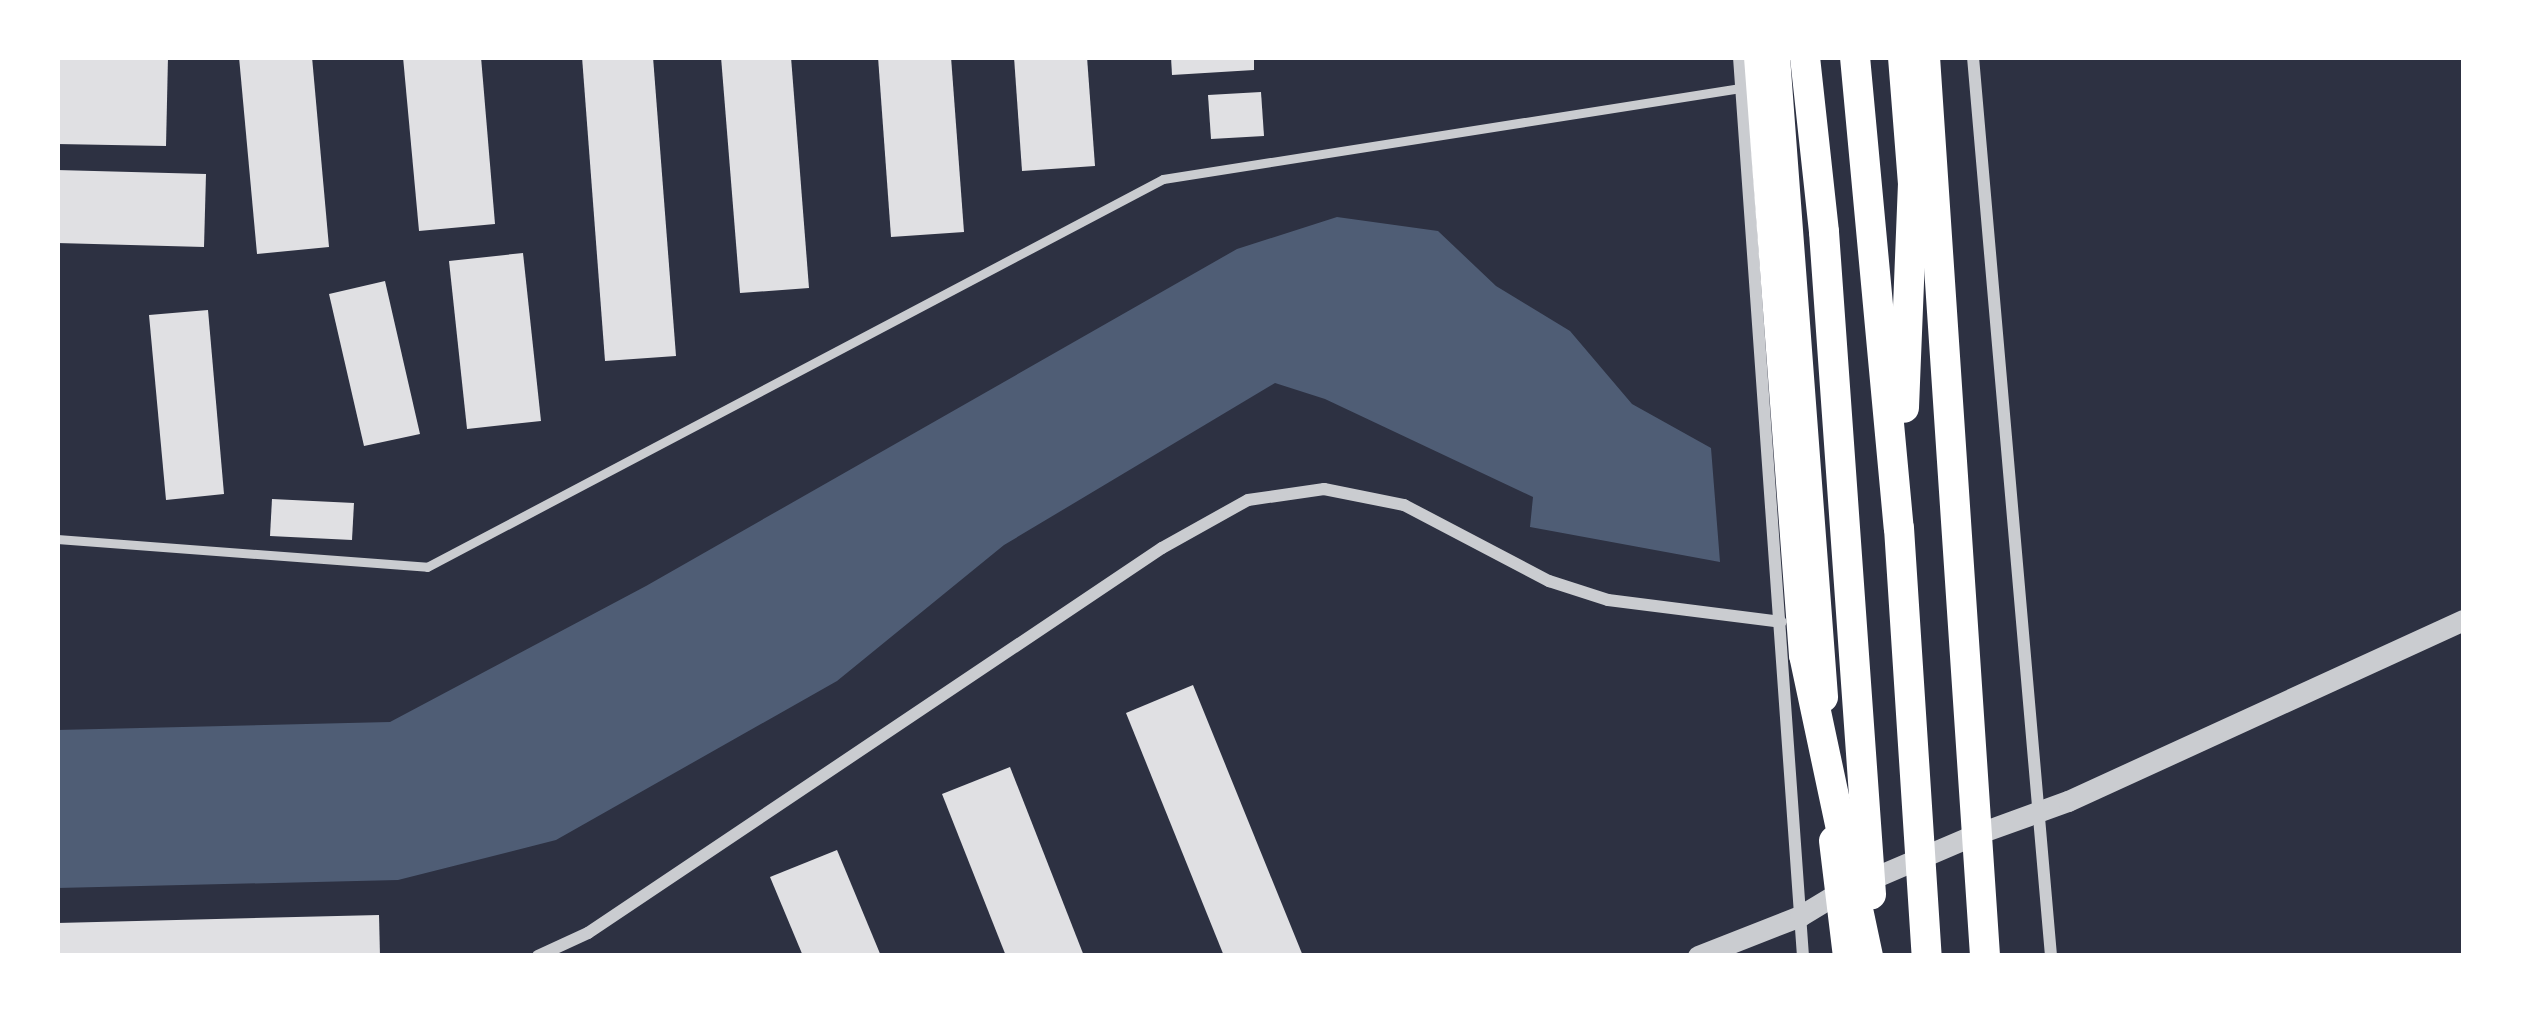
<!DOCTYPE html>
<html>
<head>
<meta charset="utf-8">
<style>
	body { margin:0 }
	#map { position:relative; width:2521px; height:1013px; overflow:hidden; background:#2d3142; font-family:"Playfair Display",serif }
	div>[style] { position:absolute }
	[style*='--x'] { left:calc(var(--x)*1px); top:calc(var(--y)*1px); width:calc(var(--w)*1px); rotate:calc(var(--a)*1deg) }
	.water>* { inset:0; background:#4f5d75 }
	.building>* { inset:0; background:#e0e0e3 }
	.service>* { height:9px; margin:-4.5px; padding:0 4.5px; transform-origin:4.5px; border-radius:4.5px; background:#caccd0 }
	.minor>* { height:12px; margin:-6px; padding:0 6px; transform-origin:6px; border-radius:6px; background:#caccd0 }
	.tertiary>* { height:21px; margin:-10.5px; padding:0 10.5px; transform-origin:10.5px; border-radius:10.5px; background:#caccd0 }
	.primary>* { height:30px; margin:-15px; padding:0 15px; transform-origin:15px; border-radius:15px; background:#fff }
	.trunk>* { height:30px; margin:-15px; padding:0 15px; transform-origin:15px; border-radius:15px; background:#fff }
	span { translate:-50% -50%; white-space:nowrap; text-align:center; line-height:1.15; -webkit-text-stroke:12px #fff; paint-order:stroke }
	.frame { position:absolute; inset:0; border:60px solid #fff; pointer-events:none }
</style>
</head>
<body>
<div id="map">
	<div class="water">
		<i style="clip-path:polygon(1337px 217px,1438px 231px,1496px 286px,1570px 331px,1632px 404px,1711px 448px,1720px 562px,1530px 527px,1533px 497px,1325px 399px,1275px 383px,1004px 545px,837px 681px,556px 840px,398px 880px,57px 888px,57px 730px,390px 722px,646px 586px,1237px 249px)"></i>
	</div>
	<div class="building">
		<i style="clip-path:polygon(57px 57px,168px 57px,166px 146px,57px 144px)"></i>
		<i style="clip-path:polygon(239px 57px,312px 57px,329px 247px,257px 254px)"></i>
		<i style="clip-path:polygon(403px 57px,481px 57px,495px 224px,419px 231px)"></i>
		<i style="clip-path:polygon(582px 57px,653px 57px,676px 356px,605px 361px)"></i>
		<i style="clip-path:polygon(721px 57px,791px 57px,809px 288px,740px 293px)"></i>
		<i style="clip-path:polygon(878px 57px,951px 57px,964px 232px,891px 237px)"></i>
		<i style="clip-path:polygon(1014px 57px,1087px 57px,1095px 166px,1022px 171px)"></i>
		<i style="clip-path:polygon(1171px 57px,1254px 57px,1254px 70px,1172px 75px)"></i>
		<i style="clip-path:polygon(1261px 92px,1264px 136px,1211px 139px,1208px 95px)"></i>
		<i style="clip-path:polygon(57px 170px,206px 174px,204px 247px,57px 243px)"></i>
		<i style="clip-path:polygon(523px 253px,541px 421px,467px 429px,449px 261px)"></i>
		<i style="clip-path:polygon(385px 281px,420px 434px,364px 446px,329px 294px)"></i>
		<i style="clip-path:polygon(208px 310px,224px 494px,166px 500px,149px 315px)"></i>
		<i style="clip-path:polygon(272px 499px,354px 503px,352px 540px,270px 536px)"></i>
		<i style="clip-path:polygon(1193px 685px,1303px 956px,1224px 956px,1126px 713px)"></i>
		<i style="clip-path:polygon(1010px 767px,1084px 956px,1006px 956px,942px 794px)"></i>
		<i style="clip-path:polygon(837px 850px,881px 956px,803px 956px,770px 877px)"></i>
		<i style="clip-path:polygon(379px 915px,380px 956px,57px 956px,57px 923px)"></i>
	</div>
	<div class="service">
		<i style="--x:57;--y:539;--w:371;--a:4.3"></i>
		<i style="--x:427;--y:567;--w:832;--a:-27.8"></i>
		<i style="--x:1163;--y:179;--w:591;--a:-8.95"></i>
	</div>
	<div class="minor">
		<i style="--x:1739;--y:57;--w:901;--a:85.93"></i>
		<i style="--x:1973;--y:57;--w:902;--a:85.04"></i>
		<i style="--x:538;--y:956;--w:55;--a:-24.7"></i>
		<i style="--x:588;--y:933;--w:691;--a:-33.85"></i>
		<i style="--x:1162;--y:548;--w:98;--a:-29.2"></i>
		<i style="--x:1248;--y:500;--w:77;--a:-8.2"></i>
		<i style="--x:1324;--y:489;--w:82;--a:11.3"></i>
		<i style="--x:1404;--y:505;--w:164;--a:27.7"></i>
		<i style="--x:1549;--y:581;--w:62;--a:17.9"></i>
		<i style="--x:1608;--y:600;--w:174;--a:7.2"></i>
	</div>
	<div class="tertiary">
		<i style="--x:1698;--y:956;--w:110;--a:-21.4"></i>
		<i style="--x:1800;--y:916;--w:44;--a:-31.2"></i>
		<i style="--x:1838;--y:893;--w:148;--a:-23.1"></i>
		<i style="--x:1974;--y:835;--w:100;--a:-19.9"></i>
		<i style="--x:2068;--y:801;--w:435;--a:-24.6"></i>
	</div>
	<div class="primary">
		<i style="--x:1775;--y:57;--w:642;--a:85.71"></i>
		<i style="--x:1925;--y:57;--w:901;--a:86.18"></i>
		<i style="--x:1834;--y:841;--w:116;--a:83.1"></i>
	</div>
	<div class="trunk">
		<i style="--x:1759;--y:57;--w:600;--a:85.7"></i>
		<i style="--x:1804;--y:655;--w:308;--a:78"></i>
		<i style="--x:1805;--y:57;--w:176;--a:83.8"></i>
		<i style="--x:1824;--y:232;--w:664;--a:85.94"></i>
		<i style="--x:1855;--y:57;--w:473;--a:84.7"></i>
		<i style="--x:1899;--y:528;--w:429;--a:86.3"></i>
		<i style="--x:1903;--y:57;--w:126;--a:85.5"></i>
		<i style="--x:1913;--y:183;--w:225;--a:92.3"></i>
	</div>
	<div class="frame"></div>
</div>
</body>
</html>
